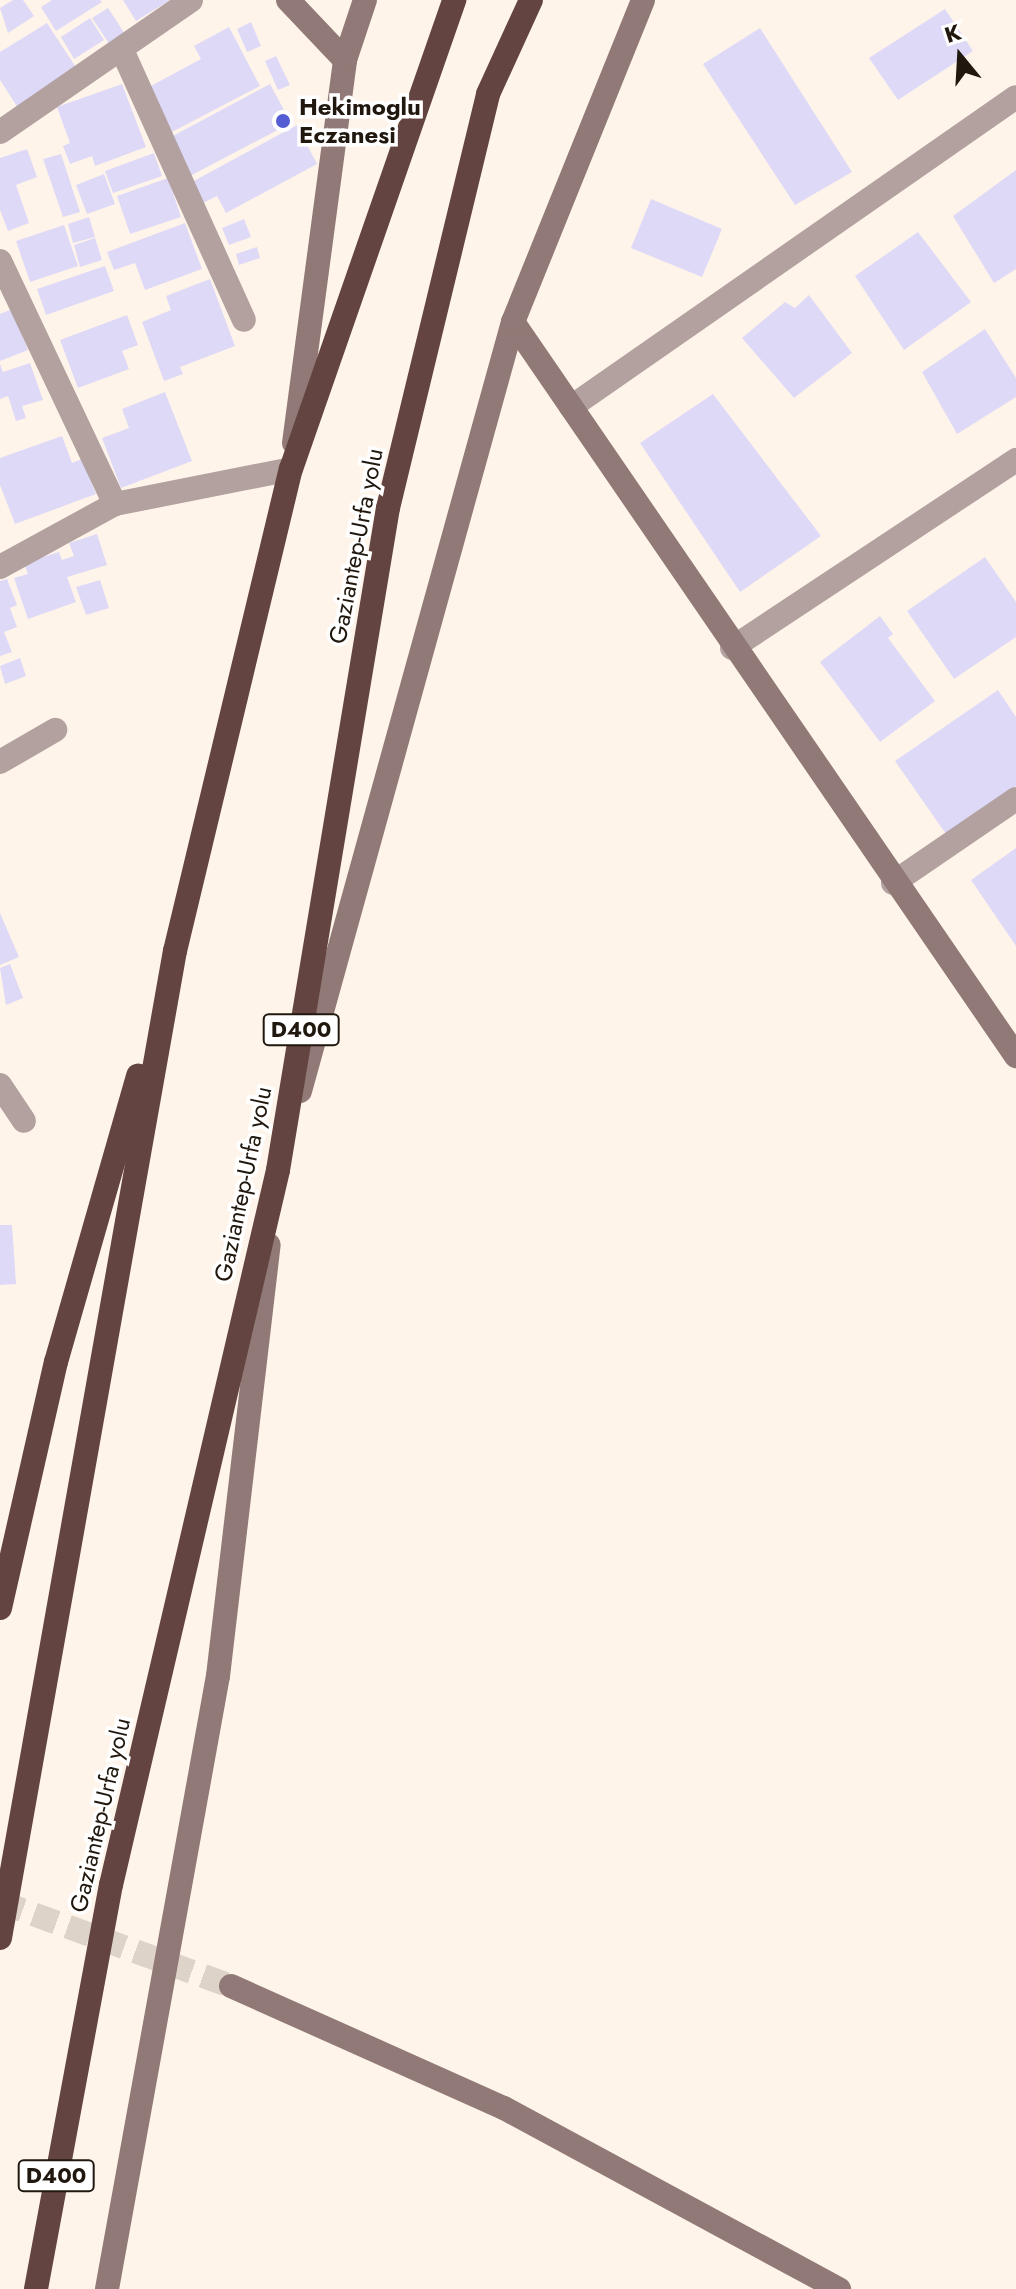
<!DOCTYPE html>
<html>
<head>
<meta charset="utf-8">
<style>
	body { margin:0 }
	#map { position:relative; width:1016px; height:2289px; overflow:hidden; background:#fff4ea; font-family:Jost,sans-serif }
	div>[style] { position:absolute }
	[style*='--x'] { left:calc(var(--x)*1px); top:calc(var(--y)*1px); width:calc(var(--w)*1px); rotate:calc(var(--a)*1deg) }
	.building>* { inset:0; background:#ded9f7 }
	.secondary-tunnel>* { height:24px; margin-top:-12px; transform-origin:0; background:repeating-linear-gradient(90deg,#ded3c9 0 24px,transparent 0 36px) }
	.street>* { height:24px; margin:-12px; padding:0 12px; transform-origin:12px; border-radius:12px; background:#b2a19f }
	.secondary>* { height:24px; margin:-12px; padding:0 12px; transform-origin:12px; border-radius:12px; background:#907976 }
	.highway>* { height:24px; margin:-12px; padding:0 12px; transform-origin:12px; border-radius:12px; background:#634440 }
	.dots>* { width:22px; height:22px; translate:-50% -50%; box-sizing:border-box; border:4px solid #fff; border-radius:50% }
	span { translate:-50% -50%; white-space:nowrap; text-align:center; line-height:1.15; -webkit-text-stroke:7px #fff; paint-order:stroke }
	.shield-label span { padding:2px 6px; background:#fff; border:2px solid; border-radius:6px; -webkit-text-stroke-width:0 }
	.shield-label { font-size:22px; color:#20170e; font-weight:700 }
	.poi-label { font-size:24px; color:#20170e; font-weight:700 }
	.left { translate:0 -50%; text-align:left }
	.street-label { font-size:24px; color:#20170e }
	.north { position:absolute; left:920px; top:16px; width:80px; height:80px; -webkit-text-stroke:6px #fff; paint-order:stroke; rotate:342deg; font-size:22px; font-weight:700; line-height:32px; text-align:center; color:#20170e }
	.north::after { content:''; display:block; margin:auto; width:28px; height:36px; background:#20170e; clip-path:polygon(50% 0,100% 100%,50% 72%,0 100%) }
</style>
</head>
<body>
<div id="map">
	<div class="building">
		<i style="clip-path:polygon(13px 0,23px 0,34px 16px,8px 33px,0 8px)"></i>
		<i style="clip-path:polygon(52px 0,100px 0,102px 2px,56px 31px,41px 7px)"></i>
		<i style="clip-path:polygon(123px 0,170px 0,136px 21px)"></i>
		<i style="clip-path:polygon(108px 8px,125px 34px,110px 45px,92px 18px)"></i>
		<i style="clip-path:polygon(945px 9px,973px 51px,898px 100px,869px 58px)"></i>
		<i style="clip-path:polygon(90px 18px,104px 40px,74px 59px,61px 37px)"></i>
		<i style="clip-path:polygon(251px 22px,261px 46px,247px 52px,237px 29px)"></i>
		<i style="clip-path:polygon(47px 23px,79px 72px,20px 111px,0 80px,0 52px)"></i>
		<i style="clip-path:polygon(229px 27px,260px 86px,172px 132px,149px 87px,201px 59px,194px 46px)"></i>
		<i style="clip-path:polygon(760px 28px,852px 172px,795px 205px,703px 64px)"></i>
		<i style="clip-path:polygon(276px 56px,290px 85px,278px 90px,265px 61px)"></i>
		<i style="clip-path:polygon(122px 84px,146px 147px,95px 166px,92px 156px,70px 164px,63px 146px,70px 143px,57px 107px)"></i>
		<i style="clip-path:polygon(270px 84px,291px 123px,190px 176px,169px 138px)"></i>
		<i style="clip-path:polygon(297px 125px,317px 164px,226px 213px,217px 196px,201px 204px,190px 183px)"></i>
		<i style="clip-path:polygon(27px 149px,37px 177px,16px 185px,29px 223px,8px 231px,0 210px,0 158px)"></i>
		<i style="clip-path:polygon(154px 153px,162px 176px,113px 193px,105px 171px)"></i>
		<i style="clip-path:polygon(61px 154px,80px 212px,63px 217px,43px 159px)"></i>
		<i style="clip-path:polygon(1016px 170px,1016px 269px,994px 283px,953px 216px)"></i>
		<i style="clip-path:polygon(104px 174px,115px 204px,87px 214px,76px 185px)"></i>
		<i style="clip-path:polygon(168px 178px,181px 217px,130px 234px,117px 196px)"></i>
		<i style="clip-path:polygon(651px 199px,722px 229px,702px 277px,631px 248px)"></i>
		<i style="clip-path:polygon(89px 217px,95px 237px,73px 243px,68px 224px)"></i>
		<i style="clip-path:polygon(244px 219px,251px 237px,229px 245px,222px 228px)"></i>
		<i style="clip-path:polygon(185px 223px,202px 269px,145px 290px,135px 263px,114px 270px,107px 252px)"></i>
		<i style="clip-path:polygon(64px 225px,78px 266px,30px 282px,16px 241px)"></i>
		<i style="clip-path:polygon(918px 232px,971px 302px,904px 350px,855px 276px)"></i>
		<i style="clip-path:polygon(95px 238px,102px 260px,80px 267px,74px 245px)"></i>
		<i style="clip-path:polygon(257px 247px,260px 258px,239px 265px,236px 254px)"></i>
		<i style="clip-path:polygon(105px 266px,114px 291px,46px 315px,37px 289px)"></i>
		<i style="clip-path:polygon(210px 279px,235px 346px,180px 367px,183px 374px,164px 381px,142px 322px,171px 310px,166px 296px)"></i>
		<i style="clip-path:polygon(809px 295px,852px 353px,794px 398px,742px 338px,785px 302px,795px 308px)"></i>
		<i style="clip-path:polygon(12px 309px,28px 350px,0 361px,0 314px)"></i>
		<i style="clip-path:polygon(127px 315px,138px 345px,122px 351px,129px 369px,78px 388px,60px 340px)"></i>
		<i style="clip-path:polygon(985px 329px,1016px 378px,1016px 397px,957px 434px,922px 372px)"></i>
		<i style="clip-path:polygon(30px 363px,43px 400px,22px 406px,26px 418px,16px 421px,8px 396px,0 399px,0 364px,3px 372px)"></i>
		<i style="clip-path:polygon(165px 392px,192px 461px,121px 488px,102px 438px,129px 428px,122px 409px)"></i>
		<i style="clip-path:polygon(713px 394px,821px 536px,740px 592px,640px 443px)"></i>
		<i style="clip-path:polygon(62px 436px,72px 463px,82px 459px,96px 494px,15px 524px,0 485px,0 458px)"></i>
		<i style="clip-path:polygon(97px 534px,107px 565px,67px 577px,76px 602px,28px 619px,14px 578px,28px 574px,24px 563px,59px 552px,62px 560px,74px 556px,69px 543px)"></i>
		<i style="clip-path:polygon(985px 557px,1016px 602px,1016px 637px,954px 679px,907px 611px)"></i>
		<i style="clip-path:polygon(7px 579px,17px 605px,10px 608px,17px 627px,4px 632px,12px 652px,0 656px,0 581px)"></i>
		<i style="clip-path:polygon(100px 580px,109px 608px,86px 615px,76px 587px)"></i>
		<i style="clip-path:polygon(880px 616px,893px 634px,888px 638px,935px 701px,880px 742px,820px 662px)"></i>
		<i style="clip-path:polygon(20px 658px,26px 676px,5px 684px,0 666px)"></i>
		<i style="clip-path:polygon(998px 690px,1016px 717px,1016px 786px,946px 834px,895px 761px)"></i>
		<i style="clip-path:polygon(1016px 848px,1016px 946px,971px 880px)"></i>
		<i style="clip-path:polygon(0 913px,19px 957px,0 965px)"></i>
		<i style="clip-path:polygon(10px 964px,23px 998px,6px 1005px,0 968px)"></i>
		<i style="clip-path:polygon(0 1225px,12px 1225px,16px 1284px,0 1285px)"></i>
	</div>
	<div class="secondary-tunnel">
		<i style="--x:0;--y:1902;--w:246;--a:20"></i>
	</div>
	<div class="street">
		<i style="--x:122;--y:50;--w:296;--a:65.7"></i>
		<i style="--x:0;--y:132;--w:232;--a:-34.6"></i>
		<i style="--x:0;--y:261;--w:269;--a:64.7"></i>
		<i style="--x:571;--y:407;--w:542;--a:-34.86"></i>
		<i style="--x:0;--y:567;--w:131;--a:-28.7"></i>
		<i style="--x:115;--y:504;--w:179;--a:-11.2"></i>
		<i style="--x:732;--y:648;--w:341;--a:-33.5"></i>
		<i style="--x:0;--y:762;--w:64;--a:-30.2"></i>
		<i style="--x:893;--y:883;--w:149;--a:-34.3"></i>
		<i style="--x:0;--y:1085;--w:43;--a:56.3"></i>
	</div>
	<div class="secondary">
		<i style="--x:288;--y:0;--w:83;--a:46.5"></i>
		<i style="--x:513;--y:322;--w:890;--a:55.58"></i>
		<i style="--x:294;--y:443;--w:386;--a:-82.4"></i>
		<i style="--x:345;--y:60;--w:63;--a:-71.6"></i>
		<i style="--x:300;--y:1091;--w:798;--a:-74.52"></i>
		<i style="--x:513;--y:322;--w:347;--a:-68"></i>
		<i style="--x:231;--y:1986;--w:299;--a:24.1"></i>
		<i style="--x:504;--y:2108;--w:381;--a:28.4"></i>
		<i style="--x:107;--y:2289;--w:623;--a:-79.74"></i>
		<i style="--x:218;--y:1676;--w:434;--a:-83.3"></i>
	</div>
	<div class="highway">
		<i style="--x:0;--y:1608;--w:252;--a:-77.2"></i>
		<i style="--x:56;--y:1362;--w:298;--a:-74"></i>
		<i style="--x:0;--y:1938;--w:1002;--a:-79.95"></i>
		<i style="--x:175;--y:951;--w:496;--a:-76.5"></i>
		<i style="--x:291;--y:469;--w:497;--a:-70.8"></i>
		<i style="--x:36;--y:2289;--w:411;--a:-79.5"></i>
		<i style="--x:111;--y:1885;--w:734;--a:-76.85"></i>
		<i style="--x:278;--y:1170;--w:671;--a:-80.57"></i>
		<i style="--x:388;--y:508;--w:426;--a:-76.4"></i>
		<i style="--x:488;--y:94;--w:103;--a:-65.4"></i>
	</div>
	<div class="dots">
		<i style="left:283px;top:121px;background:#545dd3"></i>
	</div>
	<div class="shield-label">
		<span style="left:301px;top:1030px">D400</span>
		<span style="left:56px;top:2176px">D400</span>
	</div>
	<div class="poi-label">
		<span class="left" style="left:299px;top:121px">Hekimoglu<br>Eczanesi</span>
	</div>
	<div class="street-label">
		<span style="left:356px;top:546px;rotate:-79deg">Gaziantep-Urfa yolu</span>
		<span style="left:243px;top:1184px;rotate:-78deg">Gaziantep-Urfa yolu</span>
		<span style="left:100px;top:1815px;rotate:-77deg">Gaziantep-Urfa yolu</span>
	</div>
	<div class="north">K</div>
</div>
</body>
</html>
